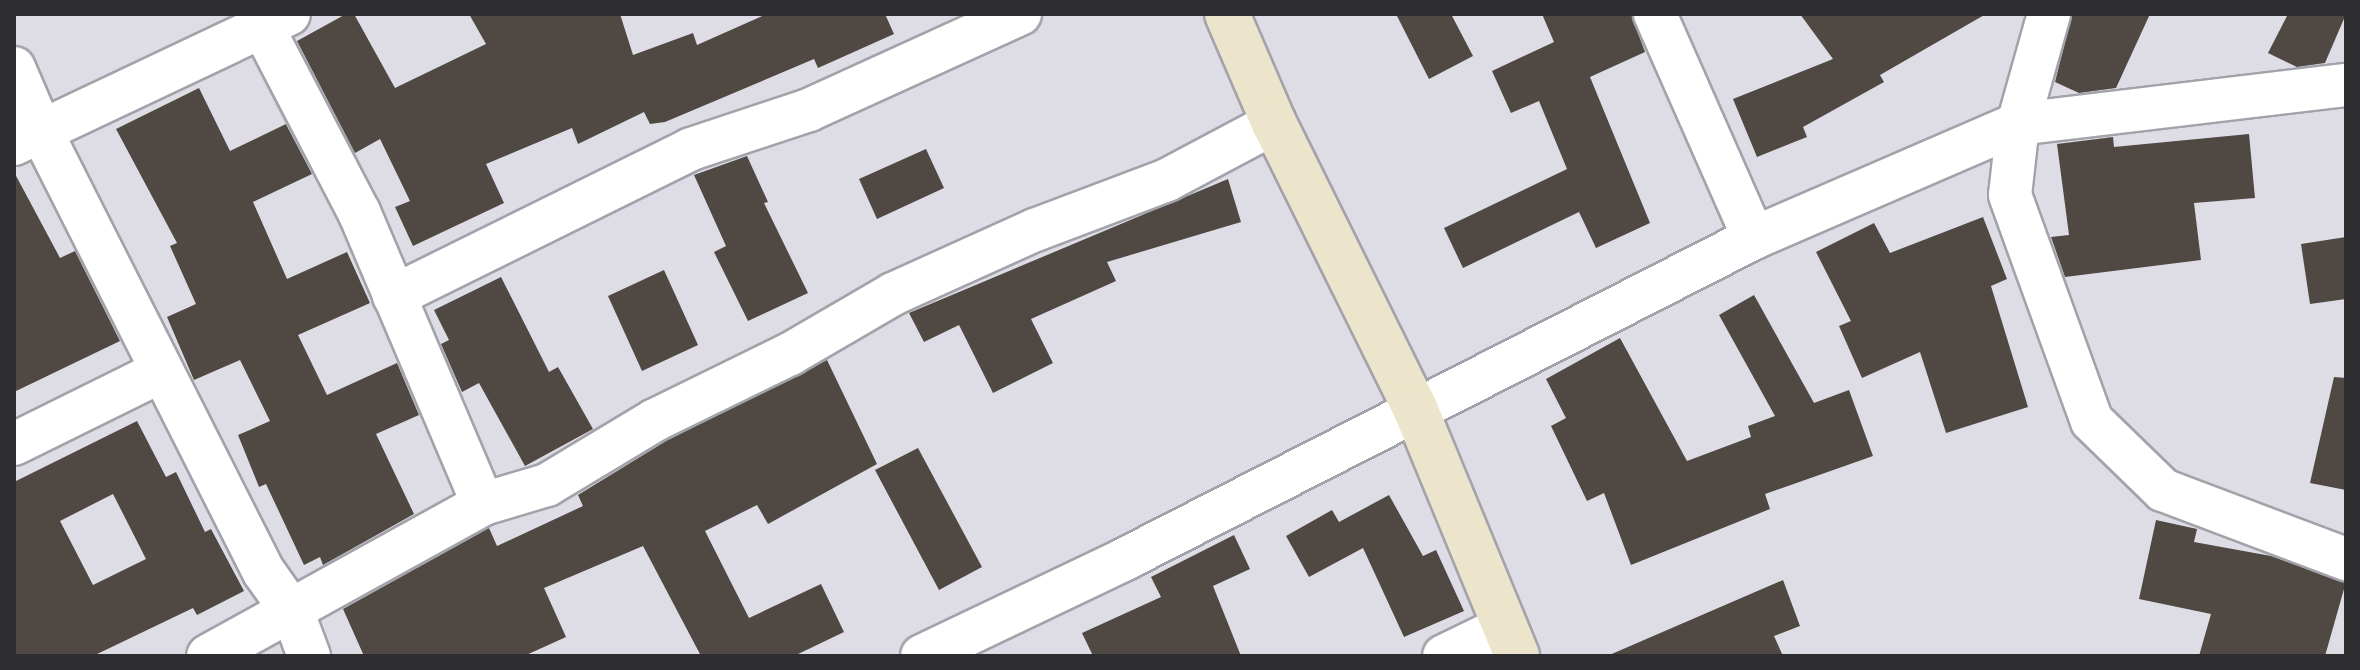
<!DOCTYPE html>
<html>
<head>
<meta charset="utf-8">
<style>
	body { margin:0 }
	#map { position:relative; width:2360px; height:670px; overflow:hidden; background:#dedde6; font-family:Karla,sans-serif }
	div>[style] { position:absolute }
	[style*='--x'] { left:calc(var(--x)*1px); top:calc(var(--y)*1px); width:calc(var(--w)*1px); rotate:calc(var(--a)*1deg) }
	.building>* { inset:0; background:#4f4843 }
	.roads { filter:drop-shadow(2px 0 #a3a2aa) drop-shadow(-2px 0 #a3a2aa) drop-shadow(0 2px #a3a2aa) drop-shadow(0 -2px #a3a2aa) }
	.street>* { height:42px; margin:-21px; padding:0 21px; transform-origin:21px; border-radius:21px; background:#fff }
	.secondary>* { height:44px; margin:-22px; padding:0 22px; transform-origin:22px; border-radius:22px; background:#ede5cb }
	span { translate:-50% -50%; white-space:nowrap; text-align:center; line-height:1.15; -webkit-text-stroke:8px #dedde6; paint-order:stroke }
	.frame { position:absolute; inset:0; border:16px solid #2d2d30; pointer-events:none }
</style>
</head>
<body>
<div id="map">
	<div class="building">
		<i style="clip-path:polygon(346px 14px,354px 14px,395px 88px,486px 44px,469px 14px,620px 14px,633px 55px,693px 33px,697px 45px,767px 14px,885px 14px,894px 34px,818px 68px,814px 59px,665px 122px,650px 124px,644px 112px,578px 144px,572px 128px,486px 164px,504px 203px,413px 246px,395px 207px,410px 201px,380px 139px,355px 153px,297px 41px)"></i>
		<i style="clip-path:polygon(1396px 14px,1451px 14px,1473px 56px,1429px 79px)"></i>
		<i style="clip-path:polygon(1542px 14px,1631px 14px,1645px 52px,1590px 77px,1650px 223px,1596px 248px,1579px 212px,1463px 268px,1444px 228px,1567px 169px,1539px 101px,1511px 113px,1492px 71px,1554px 42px)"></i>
		<i style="clip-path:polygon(1800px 14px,1986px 14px,1880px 75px,1884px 82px,1803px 127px,1807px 137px,1757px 157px,1733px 99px,1833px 59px)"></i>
		<i style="clip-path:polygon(2072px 14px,2150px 14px,2116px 88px,2079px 93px,2055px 82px)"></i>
		<i style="clip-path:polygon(2288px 14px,2346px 14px,2325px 63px,2297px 67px,2268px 53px)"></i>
		<i style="clip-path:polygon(255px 65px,312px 174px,253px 202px,287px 279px,347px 252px,370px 303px,298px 335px,327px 395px,397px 363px,419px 415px,376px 434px,414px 514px,323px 565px,320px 557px,304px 565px,266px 484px,259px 487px,238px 435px,270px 421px,240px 360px,194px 380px,167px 317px,196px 304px,170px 246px,177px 243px,116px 129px,199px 88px,230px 151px,286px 124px)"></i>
		<i style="clip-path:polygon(2249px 134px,2255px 198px,2194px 203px,2201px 260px,2065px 277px,2051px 237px,2069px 235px,2057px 144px,2113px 137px,2114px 147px)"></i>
		<i style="clip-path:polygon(926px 149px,944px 188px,877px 219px,859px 179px)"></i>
		<i style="clip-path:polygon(747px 156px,768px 202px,764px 203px,808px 293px,748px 321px,714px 252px,726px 246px,694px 175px)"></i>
		<i style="clip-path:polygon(14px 172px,60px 258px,75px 251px,120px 341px,14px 392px)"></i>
		<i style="clip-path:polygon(1228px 179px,1241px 222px,1107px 262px,1116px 281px,1031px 319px,1053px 363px,993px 393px,959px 325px,924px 342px,909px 313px)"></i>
		<i style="clip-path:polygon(1983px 217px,2007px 279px,1991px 286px,2028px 407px,1946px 433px,1920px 352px,1862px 378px,1839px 326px,1851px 321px,1816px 252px,1874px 223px,1890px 253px)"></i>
		<i style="clip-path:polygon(2346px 237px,2346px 299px,2310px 304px,2301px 244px)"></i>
		<i style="clip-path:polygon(664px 270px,698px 345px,642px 371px,608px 296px)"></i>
		<i style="clip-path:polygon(501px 277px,549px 372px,558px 367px,593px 429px,525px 466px,479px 383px,462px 392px,441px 344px,449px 340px,434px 310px)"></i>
		<i style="clip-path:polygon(1754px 295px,1814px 403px,1849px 390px,1873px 456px,1765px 494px,1770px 509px,1631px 565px,1604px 493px,1587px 501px,1551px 426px,1566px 418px,1546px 379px,1620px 338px,1687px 461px,1751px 437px,1748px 426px,1775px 416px,1719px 315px)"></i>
		<i style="clip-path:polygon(827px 360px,877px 464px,768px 524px,757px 505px,705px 531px,749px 618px,821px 584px,844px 632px,794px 656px,701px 656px,643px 546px,544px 588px,566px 637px,524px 656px,364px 656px,343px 609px,489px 528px,497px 546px,583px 506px,578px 495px,666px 441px)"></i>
		<i style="clip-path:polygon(2334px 377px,2346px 378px,2346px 490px,2310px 483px)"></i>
		<i style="clip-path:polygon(evenodd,137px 421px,166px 477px,176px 472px,205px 532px,211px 529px,244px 591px,197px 615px,193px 608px,93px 656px,14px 656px,14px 482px,137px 421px,113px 494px,146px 559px,93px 585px,60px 521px,113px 494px)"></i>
		<i style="clip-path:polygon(918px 448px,982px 567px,939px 590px,875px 470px)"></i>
		<i style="clip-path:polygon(1389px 495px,1423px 556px,1436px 550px,1464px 611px,1404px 637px,1363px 548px,1309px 577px,1286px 536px,1332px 510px,1339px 522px)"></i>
		<i style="clip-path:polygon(2156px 520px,2197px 529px,2194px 542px,2271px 556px,2346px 582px,2325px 656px,2199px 656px,2211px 614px,2139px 599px)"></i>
		<i style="clip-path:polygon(1234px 535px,1250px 569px,1213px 586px,1241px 656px,1093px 656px,1082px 633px,1161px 597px,1151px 577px)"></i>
		<i style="clip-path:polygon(1783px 580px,1800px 626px,1774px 636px,1783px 656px,1607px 656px)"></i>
	</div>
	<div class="roads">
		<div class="street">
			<i style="--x:1655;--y:14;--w:245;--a:66.2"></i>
			<i style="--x:2049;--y:14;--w:114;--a:105.7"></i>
			<i style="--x:2018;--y:124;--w:71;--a:96.4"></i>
			<i style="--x:2010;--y:195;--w:240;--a:70.1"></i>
			<i style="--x:2092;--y:421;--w:99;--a:44.2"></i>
			<i style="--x:2163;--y:490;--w:196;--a:20.7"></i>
			<i style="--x:262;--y:26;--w:210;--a:62.5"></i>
			<i style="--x:359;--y:212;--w:317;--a:67"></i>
			<i style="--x:14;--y:68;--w:69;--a:66.8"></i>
			<i style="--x:41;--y:131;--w:494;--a:63.2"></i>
			<i style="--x:264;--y:572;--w:50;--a:54.7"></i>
			<i style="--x:293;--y:613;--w:46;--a:69.6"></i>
			<i style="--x:14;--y:144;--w:304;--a:-25.3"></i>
			<i style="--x:394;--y:296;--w:331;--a:-26.3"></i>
			<i style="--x:691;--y:149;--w:124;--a:-18.3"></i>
			<i style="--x:809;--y:110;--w:232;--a:-24.5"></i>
			<i style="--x:14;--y:444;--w:165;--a:-26.3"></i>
			<i style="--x:208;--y:656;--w:314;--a:-28.9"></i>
			<i style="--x:483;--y:504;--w:67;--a:-16.5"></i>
			<i style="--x:547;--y:485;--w:126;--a:-31"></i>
			<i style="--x:655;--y:420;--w:150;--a:-26.1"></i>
			<i style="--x:790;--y:354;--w:119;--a:-30.2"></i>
			<i style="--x:893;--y:294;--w:156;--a:-24.3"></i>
			<i style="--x:1035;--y:230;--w:141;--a:-20.7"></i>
			<i style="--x:1167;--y:180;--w:121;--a:-28"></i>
			<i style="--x:922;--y:656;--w:225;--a:-25.5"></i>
			<i style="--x:1125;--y:559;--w:706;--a:-27.04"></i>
			<i style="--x:1754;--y:238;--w:288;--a:-23.4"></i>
			<i style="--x:2018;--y:124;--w:330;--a:-6.8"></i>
			<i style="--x:1444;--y:656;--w:64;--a:-25.8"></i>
		</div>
		<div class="secondary">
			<i style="--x:1227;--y:14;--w:119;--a:66.7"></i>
			<i style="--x:1274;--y:123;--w:318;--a:63.7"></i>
			<i style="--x:1415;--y:408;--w:268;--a:67.6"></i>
		</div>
	</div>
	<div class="frame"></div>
</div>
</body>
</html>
